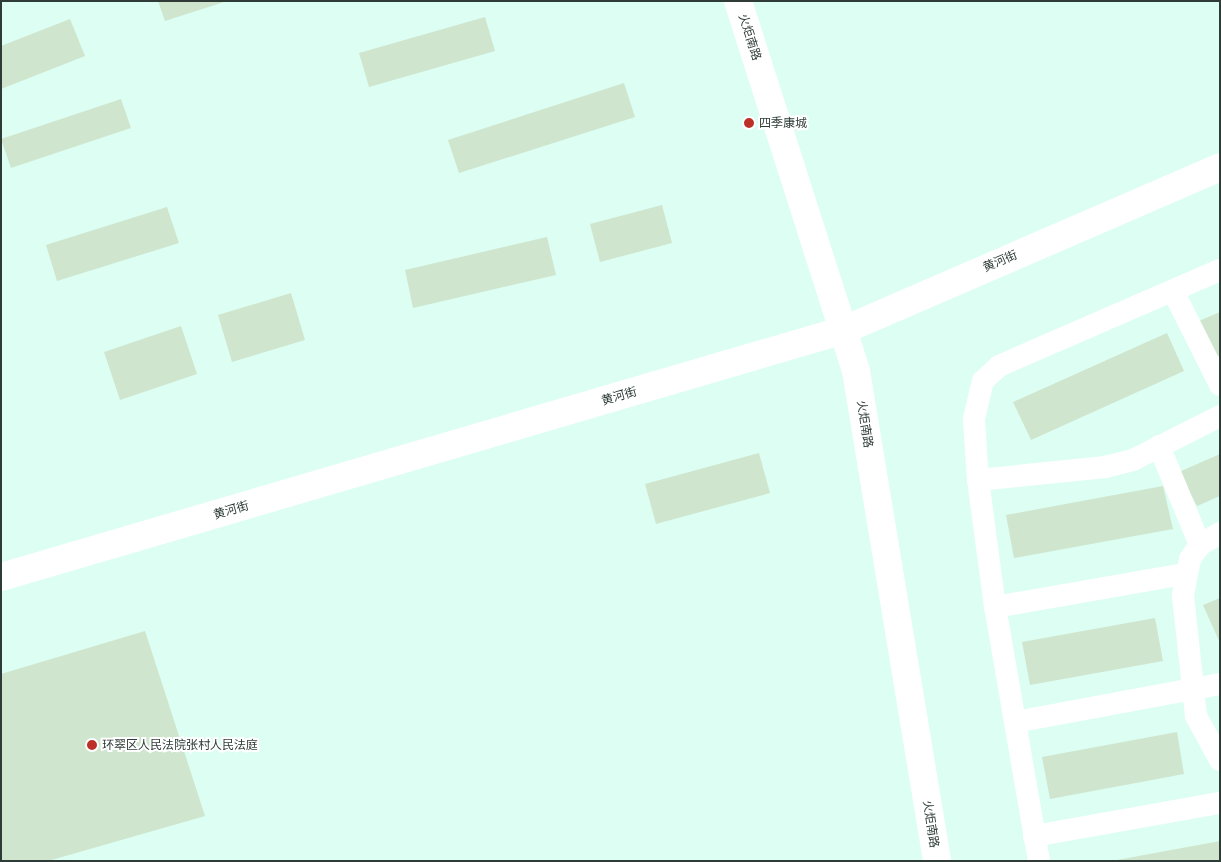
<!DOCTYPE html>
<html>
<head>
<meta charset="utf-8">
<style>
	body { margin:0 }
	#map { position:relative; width:1221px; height:862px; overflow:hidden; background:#dcfef3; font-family:"IBM Plex Sans","Noto Sans SC",sans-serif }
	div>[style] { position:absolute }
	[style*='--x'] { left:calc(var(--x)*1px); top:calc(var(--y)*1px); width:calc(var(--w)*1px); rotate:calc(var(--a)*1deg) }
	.building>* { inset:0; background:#cfe5ce }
	.minor>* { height:22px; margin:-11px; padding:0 11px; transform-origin:11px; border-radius:11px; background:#fff }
	.secondary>* { height:28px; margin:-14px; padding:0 14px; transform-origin:14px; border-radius:14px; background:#fff }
	.primary>* { height:28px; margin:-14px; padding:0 14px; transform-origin:14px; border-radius:14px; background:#fff }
	.dots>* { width:14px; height:14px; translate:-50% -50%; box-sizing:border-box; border:2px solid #fff; border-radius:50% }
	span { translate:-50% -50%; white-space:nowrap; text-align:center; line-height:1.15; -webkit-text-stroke:4px #fff; paint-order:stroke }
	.street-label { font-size:12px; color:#2e3b37 }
	.poi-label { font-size:12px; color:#2e3b37 }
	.left { translate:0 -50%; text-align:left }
	.frame { position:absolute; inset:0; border:2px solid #2e3b37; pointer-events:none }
</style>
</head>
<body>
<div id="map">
	<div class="building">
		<i style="clip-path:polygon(158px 1px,224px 1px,224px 2px,165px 21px)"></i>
		<i style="clip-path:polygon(485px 17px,495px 51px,369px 87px,359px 53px)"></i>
		<i style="clip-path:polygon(70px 19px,85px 56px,1px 89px,1px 46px)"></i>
		<i style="clip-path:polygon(624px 83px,635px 117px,459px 173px,448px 140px)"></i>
		<i style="clip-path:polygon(121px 99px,131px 128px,11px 168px,1px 139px)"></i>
		<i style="clip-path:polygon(662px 205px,672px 243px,600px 262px,590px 224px)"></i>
		<i style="clip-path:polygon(167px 207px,179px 243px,57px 281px,46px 245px)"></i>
		<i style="clip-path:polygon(547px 237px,556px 275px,413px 308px,405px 270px)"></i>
		<i style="clip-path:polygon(291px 293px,305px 340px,232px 362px,218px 315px)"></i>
		<i style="clip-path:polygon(1220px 312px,1220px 355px,1215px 357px,1199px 321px)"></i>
		<i style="clip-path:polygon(181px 326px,197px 374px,120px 400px,104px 352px)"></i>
		<i style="clip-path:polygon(1167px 333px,1184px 371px,1031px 440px,1013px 402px)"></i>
		<i style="clip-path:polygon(759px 453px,770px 493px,656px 524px,645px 484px)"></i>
		<i style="clip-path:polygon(1220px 454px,1220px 496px,1197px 506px,1179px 472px)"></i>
		<i style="clip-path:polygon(1163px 486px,1173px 529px,1014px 558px,1006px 515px)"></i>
		<i style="clip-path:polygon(1220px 598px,1220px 643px,1203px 605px)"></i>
		<i style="clip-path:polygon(1155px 618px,1163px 661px,1030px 685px,1022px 642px)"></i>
		<i style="clip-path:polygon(145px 631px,205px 816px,48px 861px,1px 861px,1px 674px)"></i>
		<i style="clip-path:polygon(1177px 732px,1184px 774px,1050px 799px,1042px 757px)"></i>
		<i style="clip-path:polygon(1220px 841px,1220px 861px,1118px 861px,1117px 860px)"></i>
	</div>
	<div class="minor">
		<i style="--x:1173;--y:291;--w:105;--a:63.4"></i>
		<i style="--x:1159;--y:446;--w:107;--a:67.5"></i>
		<i style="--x:978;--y:480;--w:128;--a:-5.8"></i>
		<i style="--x:1105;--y:467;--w:29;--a:-14"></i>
		<i style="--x:1133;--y:460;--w:97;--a:-26.8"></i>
		<i style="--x:1220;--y:533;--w:23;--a:149"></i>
		<i style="--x:1200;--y:545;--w:17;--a:126"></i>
		<i style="--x:1190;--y:559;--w:38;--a:101"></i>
		<i style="--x:1183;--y:596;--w:121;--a:83.8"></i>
		<i style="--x:1196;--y:716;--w:50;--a:61.4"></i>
		<i style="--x:995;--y:607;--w:192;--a:-9.9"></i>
		<i style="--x:1015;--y:722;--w:208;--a:-10.5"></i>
		<i style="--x:1034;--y:836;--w:189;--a:-10.1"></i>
		<i style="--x:1039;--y:861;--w:258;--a:-99.8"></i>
		<i style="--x:995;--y:607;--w:128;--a:-97.6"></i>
		<i style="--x:978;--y:480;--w:61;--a:-93.8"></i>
		<i style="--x:974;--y:419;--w:39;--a:-77"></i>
		<i style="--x:983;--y:381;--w:22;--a:-43"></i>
		<i style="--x:999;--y:366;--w:241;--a:-23.5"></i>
	</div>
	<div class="secondary">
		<i style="--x:738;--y:1;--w:388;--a:72.3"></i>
		<i style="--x:856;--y:371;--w:497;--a:80.6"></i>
	</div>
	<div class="primary">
		<i style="--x:1;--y:577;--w:878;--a:-16.33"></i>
		<i style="--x:844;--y:330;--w:410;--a:-23.4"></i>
	</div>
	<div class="dots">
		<i style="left:749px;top:123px;background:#bd3028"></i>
		<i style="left:92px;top:745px;background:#bd3028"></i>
	</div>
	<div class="street-label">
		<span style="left:750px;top:37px;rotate:72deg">火炬南路</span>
		<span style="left:1000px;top:261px;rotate:-23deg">黄河街</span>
		<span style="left:619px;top:396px;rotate:-16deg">黄河街</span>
		<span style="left:865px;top:424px;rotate:81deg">火炬南路</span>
		<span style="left:231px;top:510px;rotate:-16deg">黄河街</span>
		<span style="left:931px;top:824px;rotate:81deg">火炬南路</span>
	</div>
	<div class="poi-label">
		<span class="left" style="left:759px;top:123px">四季康城</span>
		<span class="left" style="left:102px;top:745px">环翠区人民法院张村人民法庭</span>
	</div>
	<div class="frame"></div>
</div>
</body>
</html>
